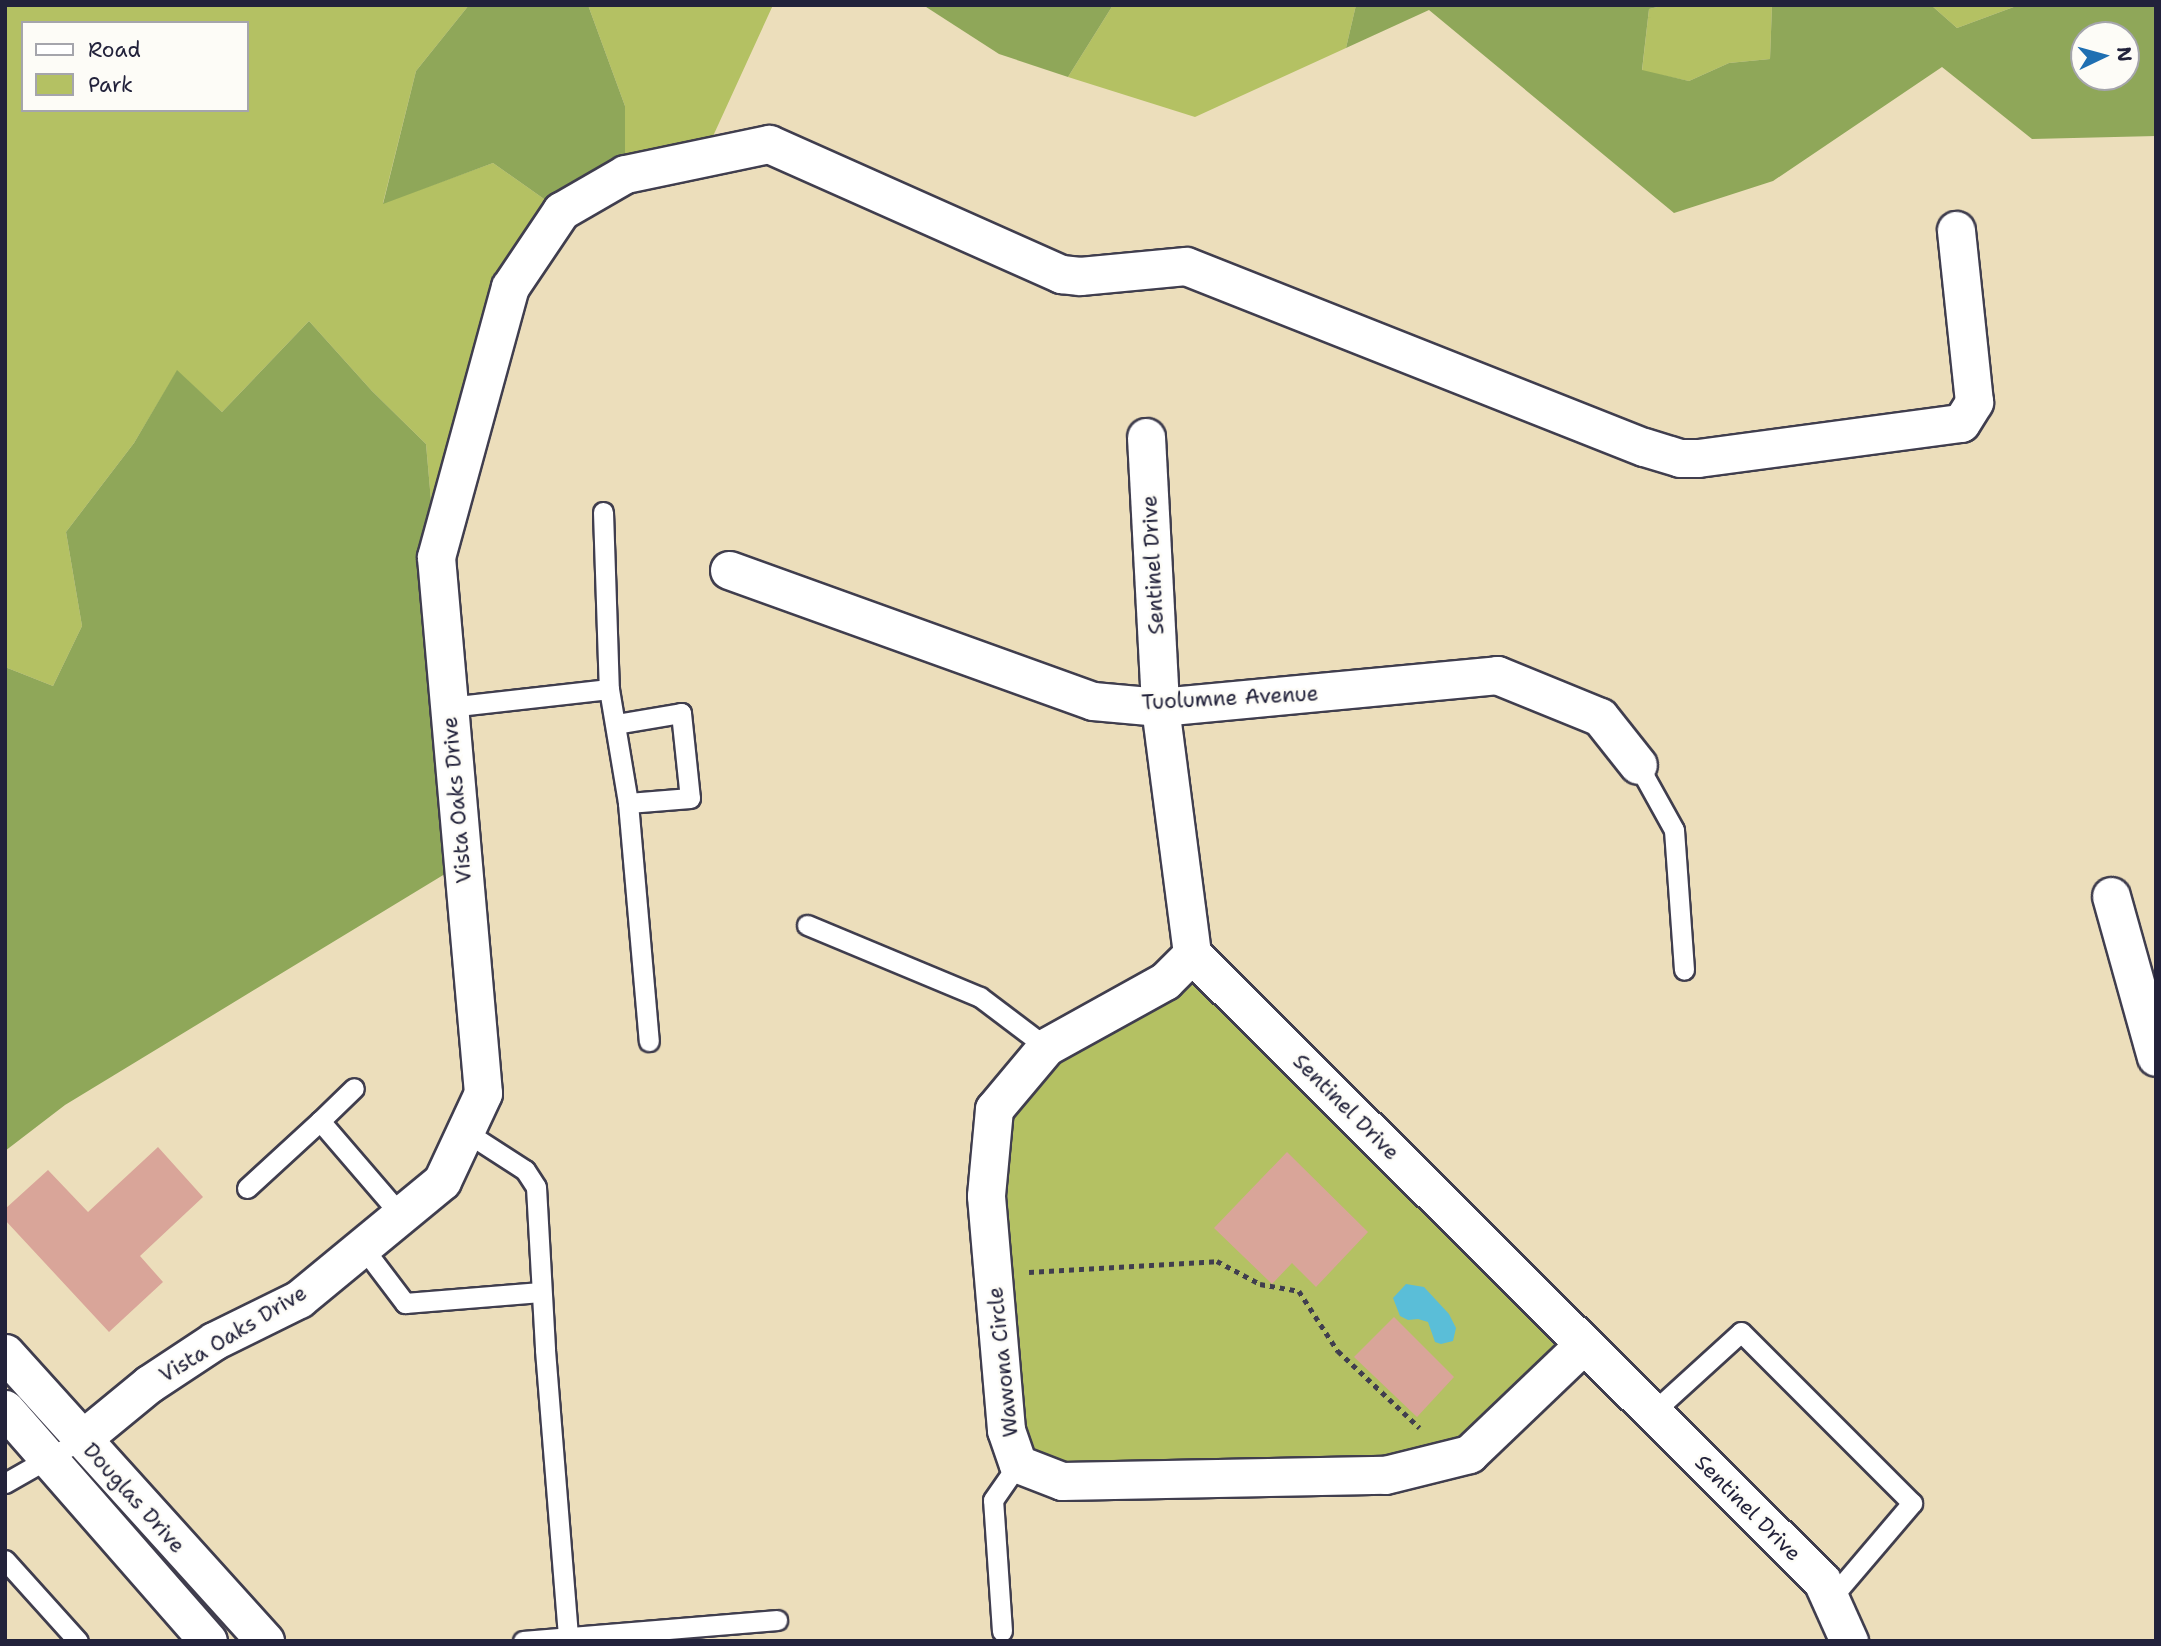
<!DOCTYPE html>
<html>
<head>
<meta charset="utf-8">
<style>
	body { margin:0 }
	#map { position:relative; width:2161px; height:1646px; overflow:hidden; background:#ecdebb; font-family:"Shantell Sans",sans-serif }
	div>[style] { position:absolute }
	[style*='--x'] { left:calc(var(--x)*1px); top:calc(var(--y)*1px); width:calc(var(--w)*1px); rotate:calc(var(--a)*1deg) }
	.green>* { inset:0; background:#b4c163 }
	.forest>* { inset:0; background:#8fa759 }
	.water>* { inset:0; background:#5abed8 }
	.building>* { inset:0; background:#d9a599 }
	.path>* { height:4.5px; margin-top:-2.25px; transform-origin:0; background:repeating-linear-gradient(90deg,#403e4e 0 5px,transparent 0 10px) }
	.roads { filter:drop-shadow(2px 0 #403e4e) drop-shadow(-2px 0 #403e4e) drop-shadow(0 2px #403e4e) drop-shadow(0 -2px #403e4e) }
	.service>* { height:19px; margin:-9.5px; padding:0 9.5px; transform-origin:9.5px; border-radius:9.5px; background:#fff }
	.minor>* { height:37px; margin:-18.5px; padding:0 18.5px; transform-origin:18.5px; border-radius:18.5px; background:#fff }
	span { translate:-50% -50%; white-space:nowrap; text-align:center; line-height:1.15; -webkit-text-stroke:5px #fdfcf7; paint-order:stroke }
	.street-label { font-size:21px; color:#22223b }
	.frame { position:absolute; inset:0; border:7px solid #22223b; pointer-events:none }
	.legend { position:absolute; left:21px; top:21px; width:228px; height:91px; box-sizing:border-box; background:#fdfcf7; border:2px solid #a5a5ac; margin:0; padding:9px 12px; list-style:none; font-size:21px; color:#22223b }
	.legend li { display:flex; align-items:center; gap:14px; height:35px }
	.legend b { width:35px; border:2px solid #a5a5ac }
	.north { position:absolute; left:2070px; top:21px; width:70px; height:70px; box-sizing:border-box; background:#fdfcf7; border:2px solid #a5a5ac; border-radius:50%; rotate:85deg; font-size:19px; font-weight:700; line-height:28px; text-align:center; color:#22223b }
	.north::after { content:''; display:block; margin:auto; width:24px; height:32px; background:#1f6fb2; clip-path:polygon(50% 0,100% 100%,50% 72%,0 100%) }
</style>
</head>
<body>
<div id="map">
	<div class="green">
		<i style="clip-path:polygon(evenodd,5px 5px,469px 5px,416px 71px,383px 203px,493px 163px,561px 211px,510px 287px,436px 557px,426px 444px,372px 391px,309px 321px,222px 412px,177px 371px,134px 443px,66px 532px,82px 626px,53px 686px,5px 667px,5px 5px,23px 23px,247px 23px,247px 110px,23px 110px,23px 23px)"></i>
		<i style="clip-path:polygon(588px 5px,773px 5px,703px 158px,625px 174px,625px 106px)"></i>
		<i style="clip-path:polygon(1113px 5px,1356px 5px,1346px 48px,1195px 117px,1068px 77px)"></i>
		<i style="clip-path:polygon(1666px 5px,1772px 5px,1770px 59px,1729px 63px,1689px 81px,1642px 71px,1649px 9px)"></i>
		<i style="clip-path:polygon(1931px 5px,2019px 5px,1957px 28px)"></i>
		<i style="clip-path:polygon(1192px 954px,1584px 1344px,1449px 1459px,1018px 1464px,994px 1109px)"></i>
	</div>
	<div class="forest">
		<i style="clip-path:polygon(469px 5px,588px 5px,625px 106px,625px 174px,561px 211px,493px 163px,383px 204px,416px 71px)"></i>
		<i style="clip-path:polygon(923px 5px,1113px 5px,1068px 77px,999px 54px)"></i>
		<i style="clip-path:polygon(evenodd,1356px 5px,1666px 5px,1649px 9px,1642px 70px,1689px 81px,1729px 63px,1770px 59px,1772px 5px,1931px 5px,1957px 28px,2019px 5px,2156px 5px,2156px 136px,2032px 139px,1942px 67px,1773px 181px,1674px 213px,1429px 10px,1346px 48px,1356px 5px,2084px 35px,2126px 35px,2126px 77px,2084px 77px,2084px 35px)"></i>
		<i style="clip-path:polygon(309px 321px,372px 391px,426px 444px,463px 863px,65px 1105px,5px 1151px,5px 667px,53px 686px,82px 626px,66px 532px,134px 443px,177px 370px,222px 412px)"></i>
	</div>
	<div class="water">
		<i style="clip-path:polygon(1406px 1284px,1424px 1287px,1449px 1314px,1456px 1328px,1453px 1341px,1441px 1344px,1435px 1342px,1428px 1322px,1418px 1319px,1408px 1320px,1400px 1316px,1393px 1298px)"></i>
	</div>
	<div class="building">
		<i style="clip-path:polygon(158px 1147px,203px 1197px,140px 1256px,163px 1282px,109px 1332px,5px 1220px,5px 1209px,48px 1170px,88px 1212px)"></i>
		<i style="clip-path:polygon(1287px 1152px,1368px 1232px,1316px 1287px,1292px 1263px,1272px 1284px,1214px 1228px)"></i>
		<i style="clip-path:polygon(1394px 1317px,1454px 1377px,1417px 1417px,1354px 1357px)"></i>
	</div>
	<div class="path">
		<i style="--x:1029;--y:1272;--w:188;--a:-3.3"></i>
		<i style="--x:1217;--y:1261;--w:49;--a:28.1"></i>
		<i style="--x:1260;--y:1284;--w:40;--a:10"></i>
		<i style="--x:1299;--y:1291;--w:72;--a:57"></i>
		<i style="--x:1338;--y:1351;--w:112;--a:43.2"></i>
	</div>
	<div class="roads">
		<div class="service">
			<i style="--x:603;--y:512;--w:177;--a:88.1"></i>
			<i style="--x:609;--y:689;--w:116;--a:80.5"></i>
			<i style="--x:628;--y:803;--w:239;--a:85"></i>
			<i style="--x:449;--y:707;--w:161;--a:-6.4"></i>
			<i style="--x:616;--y:724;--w:66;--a:-9.6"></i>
			<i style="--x:681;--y:713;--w:85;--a:84"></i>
			<i style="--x:690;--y:798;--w:62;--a:175.4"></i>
			<i style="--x:1638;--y:765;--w:74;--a:61"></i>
			<i style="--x:1674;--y:830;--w:140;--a:85.9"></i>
			<i style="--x:807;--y:925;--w:187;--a:22.6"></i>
			<i style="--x:980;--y:997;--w:83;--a:37.1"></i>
			<i style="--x:320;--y:1121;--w:47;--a:-44.1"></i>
			<i style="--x:466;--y:1132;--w:70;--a:32.8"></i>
			<i style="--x:525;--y:1170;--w:20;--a:57"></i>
			<i style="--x:536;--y:1187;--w:163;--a:86.8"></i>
			<i style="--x:545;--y:1350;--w:288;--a:85.4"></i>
			<i style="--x:247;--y:1188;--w:99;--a:-42.5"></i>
			<i style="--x:320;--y:1121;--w:123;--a:49.3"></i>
			<i style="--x:361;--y:1245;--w:73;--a:52.8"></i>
			<i style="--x:405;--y:1303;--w:136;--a:-4.6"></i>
			<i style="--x:1652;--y:1413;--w:120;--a:-42.3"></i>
			<i style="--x:1741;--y:1332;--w:242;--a:45"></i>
			<i style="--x:1912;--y:1503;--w:123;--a:130.4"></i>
			<i style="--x:5;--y:1483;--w:89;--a:-29.7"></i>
			<i style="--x:5;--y:1560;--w:109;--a:48"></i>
			<i style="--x:1002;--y:1631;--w:131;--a:-93.9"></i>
			<i style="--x:993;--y:1500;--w:44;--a:-55.2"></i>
			<i style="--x:523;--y:1641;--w:255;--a:-4.7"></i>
		</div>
		<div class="minor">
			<i style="--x:1146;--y:437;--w:270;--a:87"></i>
			<i style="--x:1160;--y:707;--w:249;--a:82.6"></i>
			<i style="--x:1192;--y:954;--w:889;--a:44.86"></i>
			<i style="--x:1822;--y:1581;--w:66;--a:65.8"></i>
			<i style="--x:729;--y:570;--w:387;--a:19.8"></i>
			<i style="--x:1093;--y:701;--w:67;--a:5.1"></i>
			<i style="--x:1160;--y:707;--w:339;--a:-5.4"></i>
			<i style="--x:1497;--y:675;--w:111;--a:22.2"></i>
			<i style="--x:1600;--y:717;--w:61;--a:51.6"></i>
			<i style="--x:2111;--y:896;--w:167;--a:74.4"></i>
			<i style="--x:1192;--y:954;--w:38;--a:135"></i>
			<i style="--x:1165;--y:981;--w:136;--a:151"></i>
			<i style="--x:1046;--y:1047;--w:81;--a:130"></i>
			<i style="--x:994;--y:1109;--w:87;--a:95.3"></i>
			<i style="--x:986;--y:1196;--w:235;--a:85.1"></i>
			<i style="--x:1006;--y:1430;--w:36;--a:71"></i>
			<i style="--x:1018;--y:1464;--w:47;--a:21.1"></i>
			<i style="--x:1062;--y:1481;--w:323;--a:-1.1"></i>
			<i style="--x:1385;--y:1475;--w:87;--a:-14"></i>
			<i style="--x:1469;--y:1454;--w:159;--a:-43.7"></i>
			<i style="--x:5;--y:1353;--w:388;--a:47.9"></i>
			<i style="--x:5;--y:1409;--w:308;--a:48.8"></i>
			<i style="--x:82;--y:1439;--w:87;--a:-39.4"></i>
			<i style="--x:149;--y:1384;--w:78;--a:-33.5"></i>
			<i style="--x:214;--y:1341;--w:95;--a:-26.3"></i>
			<i style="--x:299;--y:1299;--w:185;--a:-39.5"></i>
			<i style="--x:442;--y:1181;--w:97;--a:-65"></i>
			<i style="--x:483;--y:1093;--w:538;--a:-95.01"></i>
			<i style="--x:436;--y:557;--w:280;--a:-74.7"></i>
			<i style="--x:510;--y:287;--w:92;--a:-56.1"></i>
			<i style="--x:561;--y:211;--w:74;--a:-30"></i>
			<i style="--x:625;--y:174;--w:147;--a:-11.8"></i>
			<i style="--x:769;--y:144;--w:320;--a:24"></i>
			<i style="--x:1061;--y:274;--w:19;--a:6"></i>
			<i style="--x:1080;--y:276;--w:106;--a:-5.4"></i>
			<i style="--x:1186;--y:266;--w:492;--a:21.6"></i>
			<i style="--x:1644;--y:447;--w:38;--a:17"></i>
			<i style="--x:1680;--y:458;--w:18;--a:0"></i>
			<i style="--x:1698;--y:458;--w:265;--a:-7.6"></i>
			<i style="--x:1961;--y:423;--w:25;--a:-58"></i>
			<i style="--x:1974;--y:402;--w:173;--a:-96"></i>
		</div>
	</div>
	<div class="street-label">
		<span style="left:1153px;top:565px;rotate:-93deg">Sentinel Drive</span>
		<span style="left:1230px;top:698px;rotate:-3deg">Tuolumne Avenue</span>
		<span style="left:457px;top:800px;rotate:-95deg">Vista Oaks Drive</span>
		<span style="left:1346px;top:1107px;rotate:45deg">Sentinel Drive</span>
		<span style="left:233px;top:1334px;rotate:-31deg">Vista Oaks Drive</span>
		<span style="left:1003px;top:1362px;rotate:-96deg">Wawona Circle</span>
		<span style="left:134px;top:1498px;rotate:48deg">Douglas Drive</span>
		<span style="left:1748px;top:1508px;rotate:45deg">Sentinel Drive</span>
	</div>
	<div class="frame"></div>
	<ul class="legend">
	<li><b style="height:9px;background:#fff"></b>Road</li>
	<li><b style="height:19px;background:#b4c163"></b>Park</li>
	</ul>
	<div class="north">N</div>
</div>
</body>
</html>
